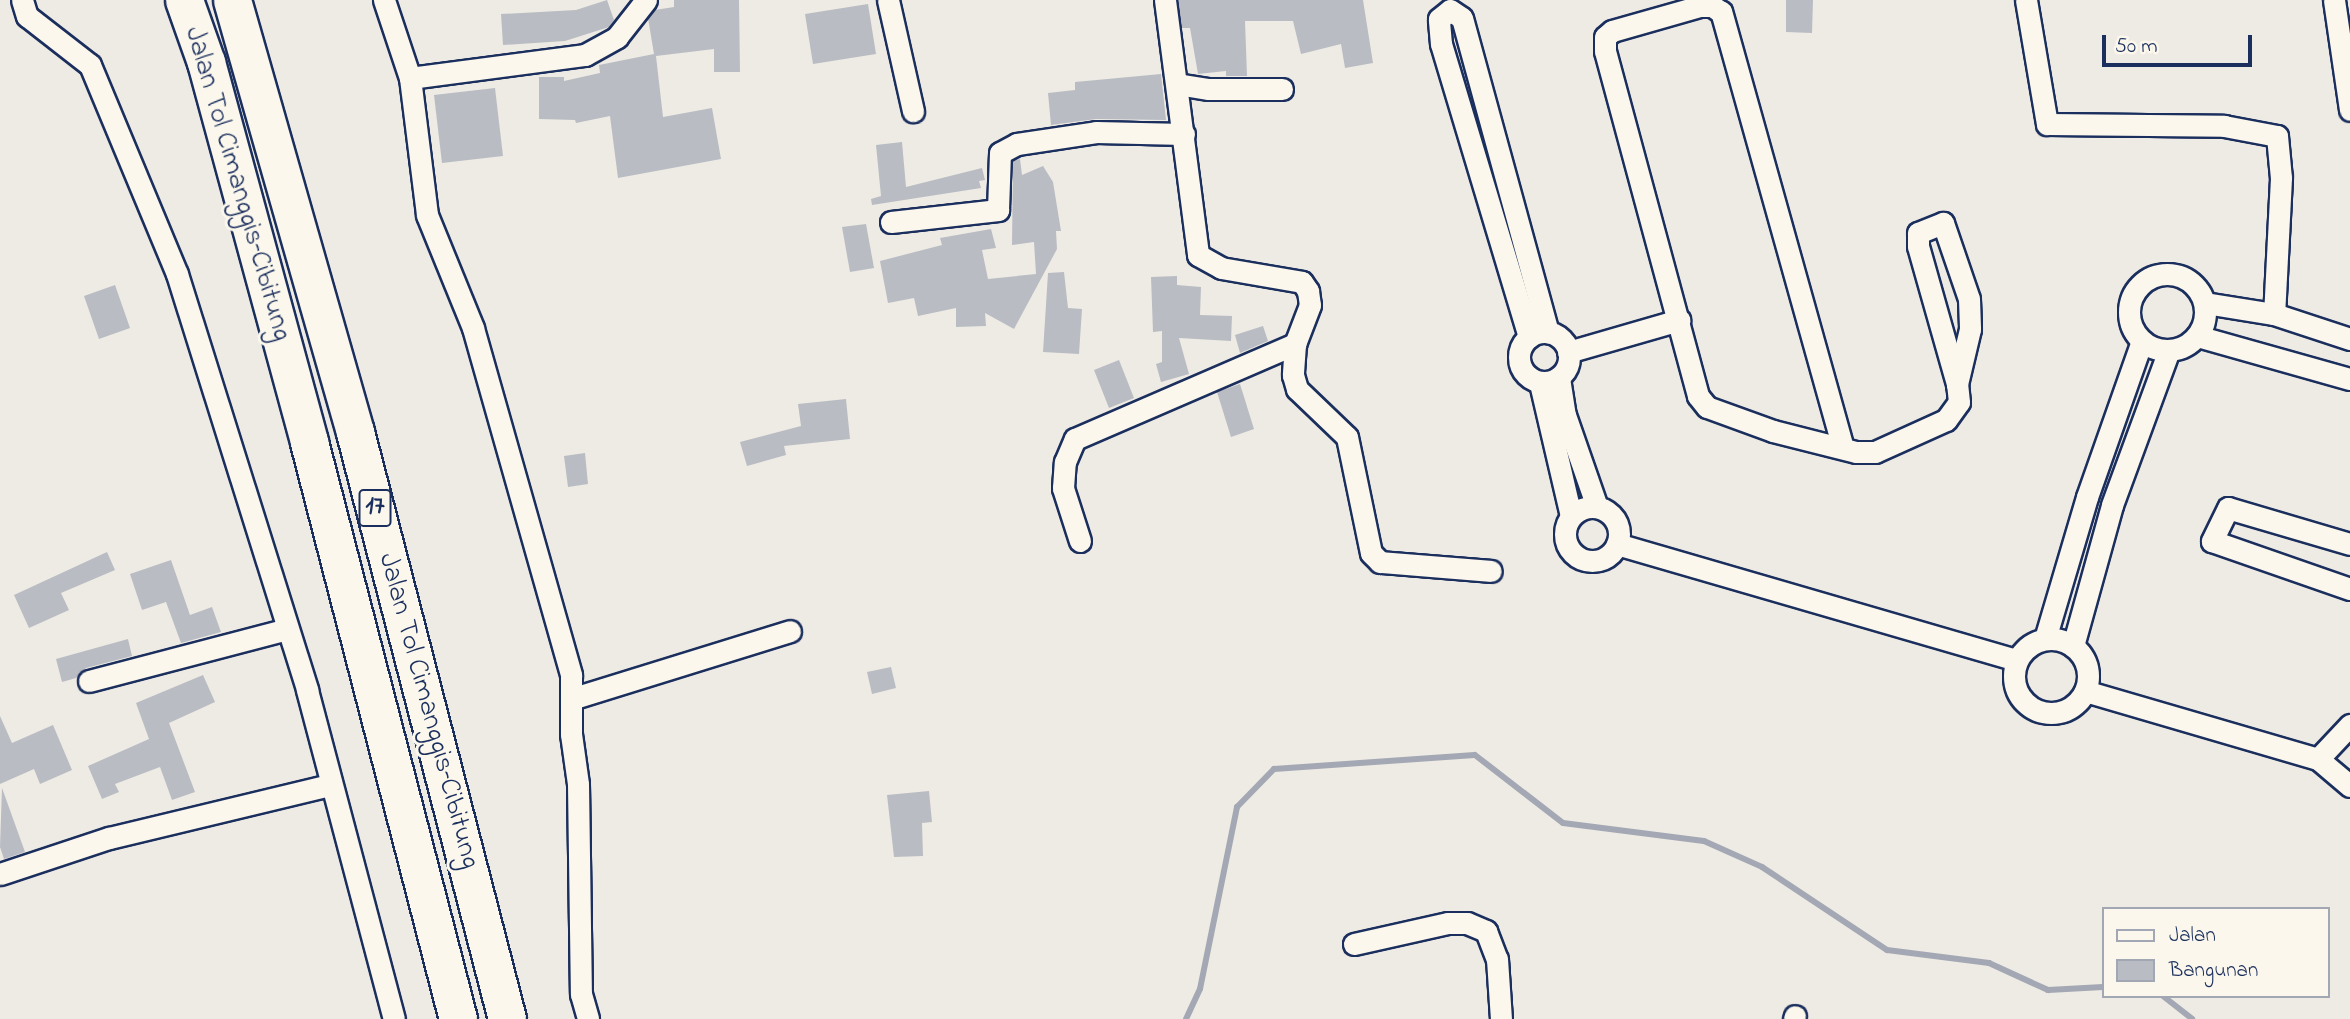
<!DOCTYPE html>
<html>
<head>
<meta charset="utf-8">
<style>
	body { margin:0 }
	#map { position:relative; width:2350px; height:1019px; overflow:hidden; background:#eeebe4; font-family:"Indie Flower",sans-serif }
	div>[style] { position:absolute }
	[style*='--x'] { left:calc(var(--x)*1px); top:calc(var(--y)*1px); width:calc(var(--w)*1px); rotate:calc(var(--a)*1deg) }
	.stream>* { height:6px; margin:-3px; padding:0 3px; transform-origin:3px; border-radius:3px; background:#a3a8b4 }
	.building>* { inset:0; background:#b9bcc3 }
	.roads { filter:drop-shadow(2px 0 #1b2f5e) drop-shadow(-2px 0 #1b2f5e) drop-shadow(0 2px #1b2f5e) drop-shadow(0 -2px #1b2f5e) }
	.street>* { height:21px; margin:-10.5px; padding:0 10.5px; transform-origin:10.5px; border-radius:10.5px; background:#fbf7ec }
	.street>.ring { margin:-10.5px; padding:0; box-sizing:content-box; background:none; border:21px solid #fbf7ec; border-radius:50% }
	.highway>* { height:37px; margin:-18.5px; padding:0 18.5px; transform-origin:18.5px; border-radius:18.5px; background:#fbf7ec }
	span { translate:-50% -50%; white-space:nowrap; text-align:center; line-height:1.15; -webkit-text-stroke:6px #fbf7ec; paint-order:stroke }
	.shield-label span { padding:2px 5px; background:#fbf7ec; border:2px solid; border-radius:5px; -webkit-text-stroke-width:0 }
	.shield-label { font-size:26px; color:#1b2f5e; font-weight:700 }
	.street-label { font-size:28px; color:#1b2f5e }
	.legend { position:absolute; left:2102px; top:907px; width:228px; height:91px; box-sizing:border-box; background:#fbf7ec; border:2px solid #a1a7b3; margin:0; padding:9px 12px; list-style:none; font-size:21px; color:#1b2f5e }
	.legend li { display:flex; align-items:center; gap:14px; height:35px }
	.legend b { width:35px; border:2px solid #a1a7b3 }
	.scale { position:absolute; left:2102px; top:35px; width:150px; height:32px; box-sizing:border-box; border:4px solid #1b2f5e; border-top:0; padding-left:9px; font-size:21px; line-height:24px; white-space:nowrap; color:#1b2f5e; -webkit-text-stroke:5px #fbf7ec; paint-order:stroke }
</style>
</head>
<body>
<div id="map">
	<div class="stream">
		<i style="--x:2163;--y:996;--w:37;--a:38"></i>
		<i style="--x:1186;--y:1019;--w:33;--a:-65"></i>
		<i style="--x:1200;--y:989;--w:186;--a:-78.5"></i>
		<i style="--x:1237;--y:807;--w:53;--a:-45.8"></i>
		<i style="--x:1274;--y:769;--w:201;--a:-4"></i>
		<i style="--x:1475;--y:755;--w:111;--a:37.7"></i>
		<i style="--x:1563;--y:823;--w:142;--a:7.3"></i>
		<i style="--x:1704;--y:841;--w:64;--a:24.1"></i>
		<i style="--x:1762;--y:867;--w:150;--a:33.6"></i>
		<i style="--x:1887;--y:950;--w:103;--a:7.3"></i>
		<i style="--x:1989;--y:963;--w:65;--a:24.6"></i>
		<i style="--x:2048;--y:990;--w:55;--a:-3.1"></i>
	</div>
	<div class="building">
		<i style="clip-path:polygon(607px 0,614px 20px,609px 27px,565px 41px,503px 45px,501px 14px,576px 10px)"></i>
		<i style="clip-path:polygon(674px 0,739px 0,740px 72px,714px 72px,714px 49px,656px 56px,663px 117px,712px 108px,721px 159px,618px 178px,610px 116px,576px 123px,575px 120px,539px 119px,539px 77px,564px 77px,564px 81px,600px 73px,599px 65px,654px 54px,648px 18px,655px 10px,674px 7px)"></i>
		<i style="clip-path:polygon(1178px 0,1363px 0,1373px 63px,1345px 68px,1341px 44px,1301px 54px,1293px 21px,1245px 21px,1247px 76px,1226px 76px,1226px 71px,1198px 74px,1190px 28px,1182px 28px)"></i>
		<i style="clip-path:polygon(1786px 0,1813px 0,1812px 33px,1786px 32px)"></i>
		<i style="clip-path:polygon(868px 4px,876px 54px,813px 64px,805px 14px)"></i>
		<i style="clip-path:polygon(1161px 74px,1166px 120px,1096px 119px,1051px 125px,1048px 93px,1075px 90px,1075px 82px)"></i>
		<i style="clip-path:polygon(495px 88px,503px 156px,442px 163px,434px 95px)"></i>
		<i style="clip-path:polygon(902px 142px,906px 187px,982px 168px,985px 180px,979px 181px,981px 188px,872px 205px,871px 199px,881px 196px,876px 145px)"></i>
		<i style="clip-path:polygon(1020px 159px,1022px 175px,1043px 166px,1053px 182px,1061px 231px,1056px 231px,1057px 249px,1014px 329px,985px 313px,986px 326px,956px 327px,956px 308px,918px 316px,914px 298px,888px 303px,880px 261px,942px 245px,940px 238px,991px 229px,996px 248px,982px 250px,988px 279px,1036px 274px,1034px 242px,1012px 245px,1013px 161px)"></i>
		<i style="clip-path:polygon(866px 224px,874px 268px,850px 272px,842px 227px)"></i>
		<i style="clip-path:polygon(1064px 272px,1068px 308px,1082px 309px,1079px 354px,1043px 352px,1048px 273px)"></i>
		<i style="clip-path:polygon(1177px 276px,1177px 285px,1201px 287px,1200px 315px,1232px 316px,1231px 341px,1179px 338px,1189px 374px,1161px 382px,1156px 364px,1162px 362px,1162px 331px,1153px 332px,1151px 277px)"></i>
		<i style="clip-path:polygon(115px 285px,130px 328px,99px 339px,84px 296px)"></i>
		<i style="clip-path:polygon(1263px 326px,1268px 341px,1240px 353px,1235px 335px)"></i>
		<i style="clip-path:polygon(1119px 360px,1134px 398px,1109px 408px,1094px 370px)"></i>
		<i style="clip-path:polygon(1240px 384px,1254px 429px,1231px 437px,1217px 392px)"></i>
		<i style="clip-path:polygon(846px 399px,850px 439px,784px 446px,786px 455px,747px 466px,740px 442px,801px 426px,798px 404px)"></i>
		<i style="clip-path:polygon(585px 453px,588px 484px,568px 487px,564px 456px)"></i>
		<i style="clip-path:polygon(107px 552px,115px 570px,61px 593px,69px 610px,29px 628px,14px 595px)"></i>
		<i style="clip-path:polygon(171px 560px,190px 615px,212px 607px,221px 632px,181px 643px,166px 602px,142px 610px,130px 574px)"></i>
		<i style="clip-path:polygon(128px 639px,132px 656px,86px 668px,76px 678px,62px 682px,56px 659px)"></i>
		<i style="clip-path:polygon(891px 667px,896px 688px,872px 694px,867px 672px)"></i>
		<i style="clip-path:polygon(203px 675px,215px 702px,169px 723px,195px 792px,172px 800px,160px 767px,115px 784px,119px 792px,102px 799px,88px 766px,149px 739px,136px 703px)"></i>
		<i style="clip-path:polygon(0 716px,12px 743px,53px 725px,72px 770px,40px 784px,34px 769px,0 784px)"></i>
		<i style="clip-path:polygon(2px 788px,25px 852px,4px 859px,0 847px)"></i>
		<i style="clip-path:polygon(929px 791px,932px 822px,922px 823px,923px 856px,894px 857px,887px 795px)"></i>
	</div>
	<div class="roads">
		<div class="street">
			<i style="--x:22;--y:0;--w:17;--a:73"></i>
			<i style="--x:27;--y:16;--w:80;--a:37.9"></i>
			<i style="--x:90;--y:65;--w:226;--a:67.4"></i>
			<i style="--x:177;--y:274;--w:436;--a:72.6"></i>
			<i style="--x:307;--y:690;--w:340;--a:75.2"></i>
			<i style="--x:384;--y:0;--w:82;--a:71.6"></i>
			<i style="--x:410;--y:78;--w:138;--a:82.9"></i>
			<i style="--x:427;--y:215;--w:122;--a:67.8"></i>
			<i style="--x:473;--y:328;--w:361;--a:74.2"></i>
			<i style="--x:571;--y:675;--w:59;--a:90"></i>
			<i style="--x:571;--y:734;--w:50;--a:82"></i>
			<i style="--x:578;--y:784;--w:210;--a:89.2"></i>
			<i style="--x:581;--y:994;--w:26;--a:74"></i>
			<i style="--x:888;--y:0;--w:114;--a:77.3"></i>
			<i style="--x:1165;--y:0;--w:257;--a:82.6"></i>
			<i style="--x:1198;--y:255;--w:26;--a:29"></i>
			<i style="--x:1221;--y:268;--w:82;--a:9.8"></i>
			<i style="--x:1302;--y:282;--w:11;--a:56"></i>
			<i style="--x:1308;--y:291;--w:14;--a:82"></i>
			<i style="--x:1310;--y:305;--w:42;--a:111"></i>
			<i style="--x:1295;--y:344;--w:31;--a:94"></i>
			<i style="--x:1293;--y:375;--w:15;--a:74"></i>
			<i style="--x:1297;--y:389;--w:69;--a:43.8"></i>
			<i style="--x:1347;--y:437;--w:118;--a:78.3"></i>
			<i style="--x:1371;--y:553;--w:13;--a:45"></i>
			<i style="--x:1380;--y:562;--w:111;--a:4.6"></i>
			<i style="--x:2026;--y:0;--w:126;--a:80.4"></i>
			<i style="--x:2047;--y:124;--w:177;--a:0.6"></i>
			<i style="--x:2224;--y:126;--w:54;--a:10.7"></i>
			<i style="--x:2277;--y:136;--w:42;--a:84.6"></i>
			<i style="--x:2281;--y:178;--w:136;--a:92.9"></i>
			<i style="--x:2334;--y:0;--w:111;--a:81.7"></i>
			<i style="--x:410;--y:78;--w:177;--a:-7.5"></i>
			<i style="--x:585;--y:55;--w:37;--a:-29"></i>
			<i style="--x:617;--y:37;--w:47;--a:-51.9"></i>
			<i style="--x:1177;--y:84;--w:32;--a:9"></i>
			<i style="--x:1209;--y:89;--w:73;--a:0"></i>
			<i style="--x:891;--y:222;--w:108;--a:-6.4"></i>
			<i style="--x:998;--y:210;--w:57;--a:-88"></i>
			<i style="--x:1000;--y:153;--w:19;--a:-28"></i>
			<i style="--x:1017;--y:144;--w:80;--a:-8.6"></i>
			<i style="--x:1096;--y:132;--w:88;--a:1.3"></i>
			<i class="ring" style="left:2129px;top:274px;width:55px;height:55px"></i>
			<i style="--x:2205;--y:303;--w:70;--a:9.1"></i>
			<i style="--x:2274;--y:314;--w:80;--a:18.2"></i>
			<i class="ring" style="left:1519px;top:332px;width:29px;height:29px"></i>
			<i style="--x:2197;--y:336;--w:159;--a:15.7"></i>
			<i style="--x:1529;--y:337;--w:306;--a:-106.7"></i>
			<i style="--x:1441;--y:44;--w:25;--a:-95"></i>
			<i style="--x:1439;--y:19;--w:14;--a:-39"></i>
			<i style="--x:1450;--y:10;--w:14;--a:34"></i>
			<i style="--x:1462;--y:18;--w:326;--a:74.7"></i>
			<i style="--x:1568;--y:352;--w:116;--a:-16.1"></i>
			<i style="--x:1559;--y:378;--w:37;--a:81"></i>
			<i style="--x:1565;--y:415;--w:97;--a:70.8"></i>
			<i style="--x:1540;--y:383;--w:137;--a:76.9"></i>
			<i style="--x:1843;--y:448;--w:453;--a:-105.6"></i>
			<i style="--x:1721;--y:12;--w:11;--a:-146"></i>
			<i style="--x:1712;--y:6;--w:12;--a:180"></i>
			<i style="--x:1700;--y:6;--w:91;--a:164.1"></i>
			<i style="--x:1612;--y:31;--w:9;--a:139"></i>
			<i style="--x:1605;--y:37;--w:14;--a:90"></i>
			<i style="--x:1605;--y:51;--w:357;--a:74.9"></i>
			<i style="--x:1698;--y:396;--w:14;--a:51"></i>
			<i style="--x:1707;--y:407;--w:70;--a:20"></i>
			<i style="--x:1773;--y:431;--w:86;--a:14.2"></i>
			<i style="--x:1856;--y:452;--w:19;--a:0"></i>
			<i style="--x:1875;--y:452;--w:78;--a:-24.3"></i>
			<i style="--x:1946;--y:420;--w:22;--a:-54"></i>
			<i style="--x:1959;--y:402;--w:18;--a:-96"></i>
			<i style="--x:1957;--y:384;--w:143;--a:-105.8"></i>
			<i style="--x:1918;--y:246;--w:13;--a:-90"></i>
			<i style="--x:1918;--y:233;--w:27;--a:-22"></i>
			<i style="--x:1943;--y:223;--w:80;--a:71.1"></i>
			<i style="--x:1969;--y:299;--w:30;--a:88"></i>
			<i style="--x:1970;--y:329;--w:57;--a:103.3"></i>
			<i class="ring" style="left:1565px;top:507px;width:33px;height:33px"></i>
			<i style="--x:1080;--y:541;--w:56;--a:-107.8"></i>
			<i style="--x:1063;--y:488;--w:26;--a:-86"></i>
			<i style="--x:1065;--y:462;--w:25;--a:-67"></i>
			<i style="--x:1075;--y:439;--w:240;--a:-23.4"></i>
			<i style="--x:1617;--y:544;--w:416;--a:16.2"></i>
			<i style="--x:2350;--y:544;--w:127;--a:-163.6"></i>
			<i style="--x:2228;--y:508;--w:37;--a:116"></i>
			<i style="--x:2212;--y:541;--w:146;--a:19.2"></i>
			<i style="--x:2045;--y:639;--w:148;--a:-73.5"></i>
			<i style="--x:2087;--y:497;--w:165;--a:-70.6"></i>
			<i class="ring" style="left:2014px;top:639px;width:53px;height:53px"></i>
			<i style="--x:2073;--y:646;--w:146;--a:-74.5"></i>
			<i style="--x:2112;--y:505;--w:165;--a:-69.8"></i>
			<i style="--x:89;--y:681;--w:205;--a:-14.7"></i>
			<i style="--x:2085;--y:691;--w:243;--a:16.3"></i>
			<i style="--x:2318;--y:759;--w:42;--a:40.2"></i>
			<i style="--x:574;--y:698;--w:226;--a:-17.2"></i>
			<i style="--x:2318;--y:759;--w:47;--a:-46.7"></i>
			<i style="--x:0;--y:874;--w:115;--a:-18.3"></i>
			<i style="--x:109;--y:838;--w:226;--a:-13.5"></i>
			<i style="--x:1354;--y:944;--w:96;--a:-12.6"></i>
			<i style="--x:1448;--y:923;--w:19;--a:0"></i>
			<i style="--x:1467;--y:923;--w:21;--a:23"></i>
			<i style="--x:1486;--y:931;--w:30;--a:69"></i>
			<i style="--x:1497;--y:959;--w:60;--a:86.2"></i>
			<i style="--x:1794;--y:1019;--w:3;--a:-72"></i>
		</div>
		<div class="highway">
			<i style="--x:184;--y:0;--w:66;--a:70.5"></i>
			<i style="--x:206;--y:62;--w:394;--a:74.8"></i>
			<i style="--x:309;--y:442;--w:596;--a:75.52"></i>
			<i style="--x:232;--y:0;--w:449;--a:74.1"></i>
			<i style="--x:355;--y:432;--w:606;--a:75.48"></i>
		</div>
	</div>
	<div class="shield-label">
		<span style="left:375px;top:508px">17</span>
	</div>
	<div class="street-label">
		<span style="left:237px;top:184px;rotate:74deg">Jalan Tol Cimanggis–Cibitung</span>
		<span style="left:428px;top:711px;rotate:75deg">Jalan Tol Cimanggis–Cibitung</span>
	</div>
	<ul class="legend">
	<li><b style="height:9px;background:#fbf7ec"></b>Jalan</li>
	<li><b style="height:19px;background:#b9bcc3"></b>Bangunan</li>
	</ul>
	<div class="scale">50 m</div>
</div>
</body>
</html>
